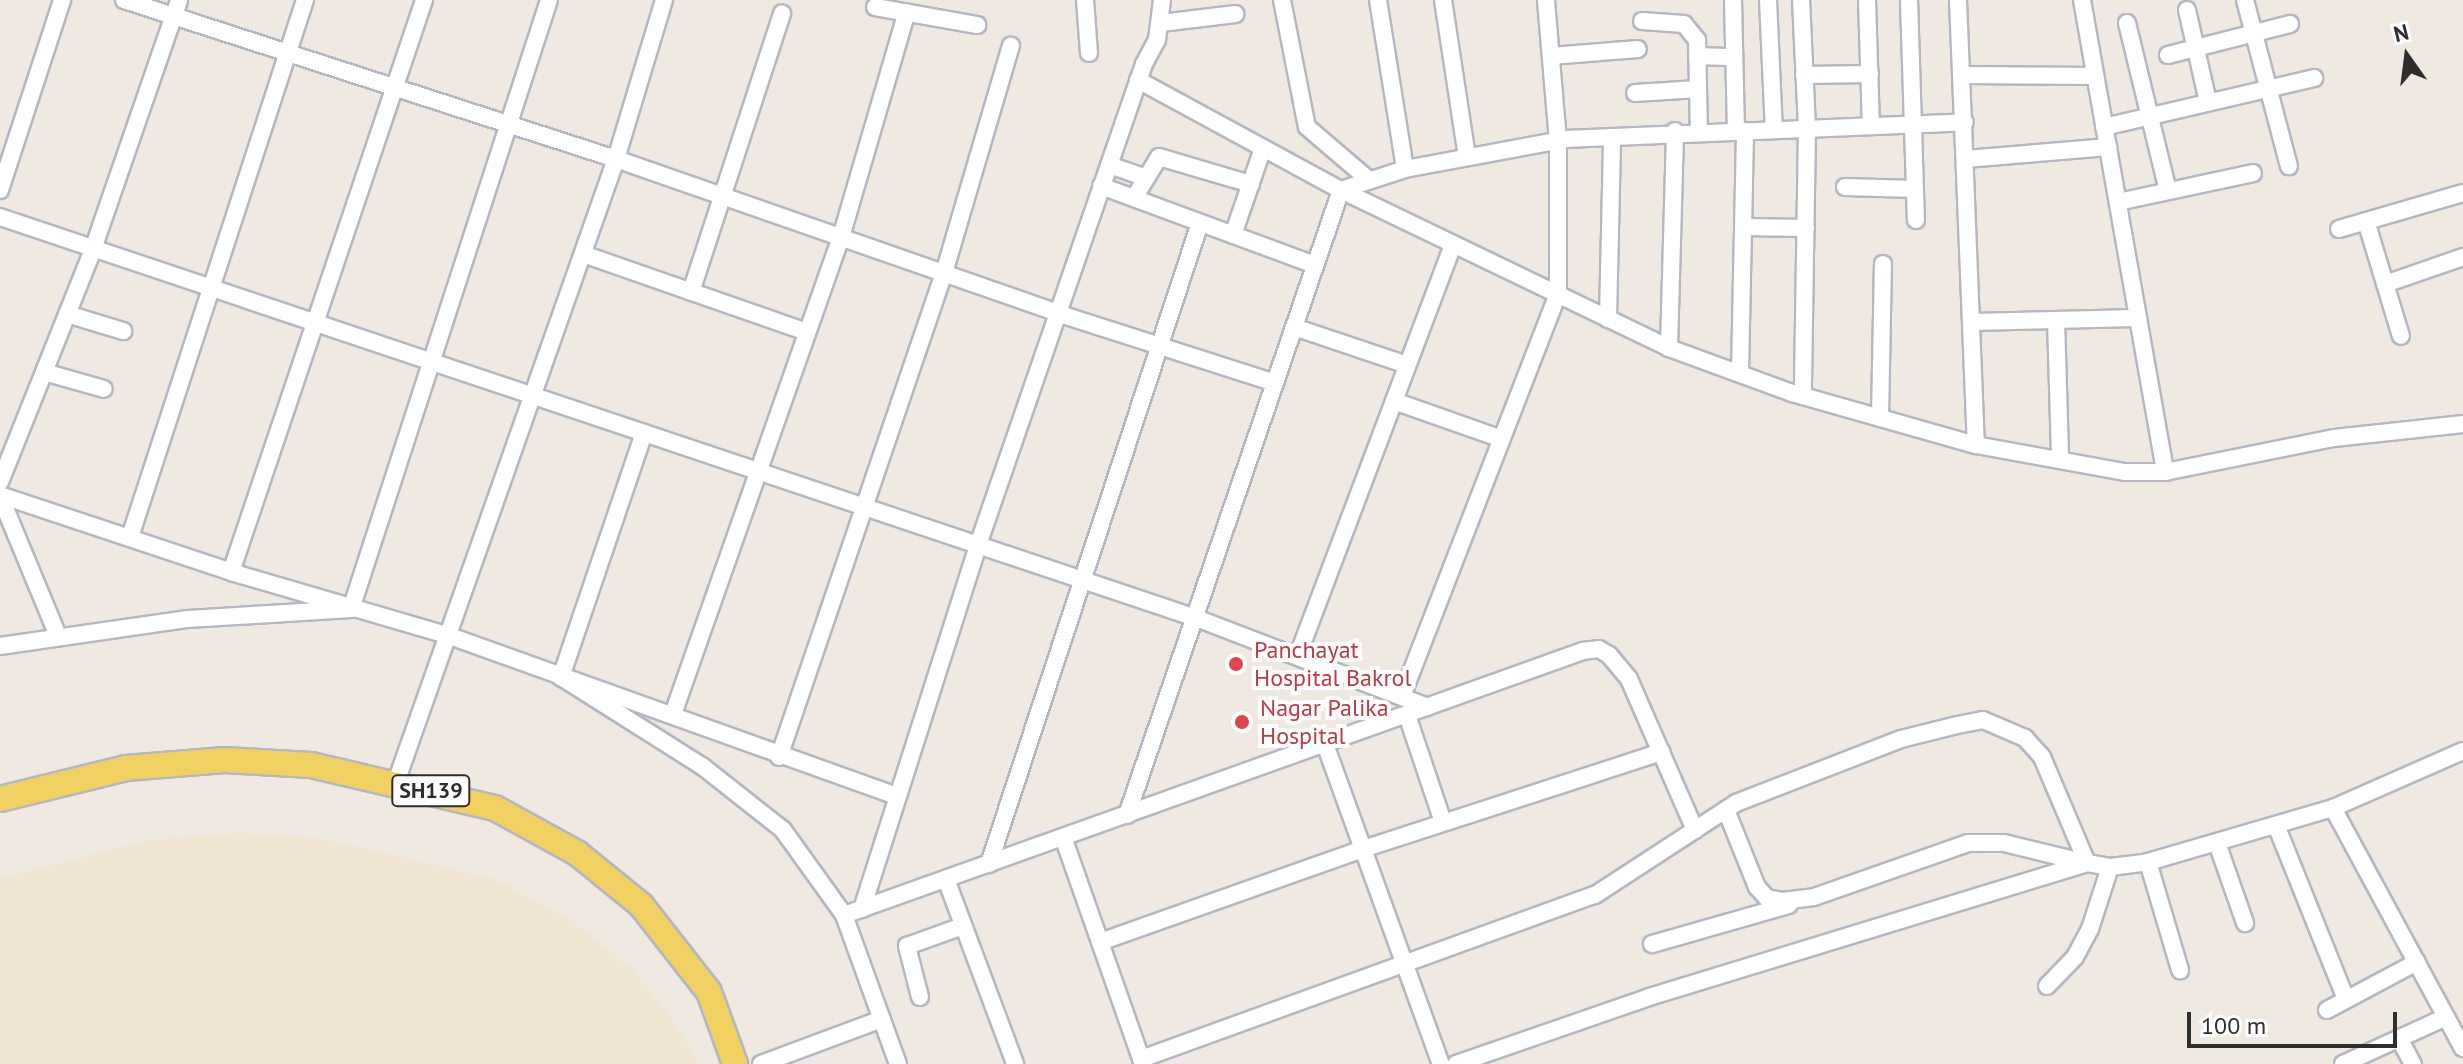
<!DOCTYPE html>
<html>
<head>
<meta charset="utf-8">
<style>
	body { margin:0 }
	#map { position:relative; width:2463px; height:1064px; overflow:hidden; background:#efe9e1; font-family:"PT Sans",sans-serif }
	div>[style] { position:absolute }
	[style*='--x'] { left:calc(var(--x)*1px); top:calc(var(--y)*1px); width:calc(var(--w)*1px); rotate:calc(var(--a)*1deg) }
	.education>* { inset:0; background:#f0e6d1 }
	.roads { filter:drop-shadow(2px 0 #b4b7c1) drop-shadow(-2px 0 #b4b7c1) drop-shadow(0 2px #b4b7c1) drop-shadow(0 -2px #b4b7c1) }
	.minor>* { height:16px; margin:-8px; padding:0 8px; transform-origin:8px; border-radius:8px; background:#fff }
	.primary>* { height:24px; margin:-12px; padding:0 12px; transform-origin:12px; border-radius:12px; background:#f2d163 }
	.dots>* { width:22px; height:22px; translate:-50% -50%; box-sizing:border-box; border:4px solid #fff; border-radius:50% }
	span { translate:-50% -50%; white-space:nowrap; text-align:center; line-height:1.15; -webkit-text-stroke:8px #fff; paint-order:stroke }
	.shield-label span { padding:2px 6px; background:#fff; border:2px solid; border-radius:6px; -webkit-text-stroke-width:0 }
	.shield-label { font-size:22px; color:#2e2e2e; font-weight:700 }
	.health-label { font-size:24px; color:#be3a42 }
	.left { translate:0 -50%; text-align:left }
	.north { position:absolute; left:2367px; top:16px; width:80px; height:80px; -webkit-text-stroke:6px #fff; paint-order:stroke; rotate:346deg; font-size:22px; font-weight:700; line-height:32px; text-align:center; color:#2e2e2e }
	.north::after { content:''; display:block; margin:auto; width:28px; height:36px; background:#2e2e2e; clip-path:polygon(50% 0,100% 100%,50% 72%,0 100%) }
	.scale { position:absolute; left:2187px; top:1012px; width:210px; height:36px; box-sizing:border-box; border:4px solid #2e2e2e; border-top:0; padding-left:10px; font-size:24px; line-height:28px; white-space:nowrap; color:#2e2e2e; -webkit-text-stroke:6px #fff; paint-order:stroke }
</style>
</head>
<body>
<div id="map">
	<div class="education">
		<i style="clip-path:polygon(241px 833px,321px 838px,495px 879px,571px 920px,632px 969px,673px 1020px,700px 1064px,0 1064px,0 878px,148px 840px)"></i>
	</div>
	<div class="roads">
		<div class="minor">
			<i style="--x:124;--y:0;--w:517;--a:17.91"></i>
			<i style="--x:616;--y:159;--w:467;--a:19.2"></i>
			<i style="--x:1057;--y:313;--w:229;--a:17.8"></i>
			<i style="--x:1085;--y:0;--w:53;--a:85.7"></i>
			<i style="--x:1282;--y:0;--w:129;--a:78.9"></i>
			<i style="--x:1307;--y:127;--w:82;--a:40.5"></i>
			<i style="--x:1378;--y:0;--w:171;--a:80.9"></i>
			<i style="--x:1443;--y:0;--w:158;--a:81.3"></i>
			<i style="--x:1733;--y:0;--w:131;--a:88.7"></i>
			<i style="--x:1768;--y:0;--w:130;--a:87.4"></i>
			<i style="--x:1801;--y:0;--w:129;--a:87.3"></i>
			<i style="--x:1807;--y:129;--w:267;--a:90.9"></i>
			<i style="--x:1867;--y:0;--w:126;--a:88.2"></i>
			<i style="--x:1909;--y:0;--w:220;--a:88.2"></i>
			<i style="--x:1958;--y:0;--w:445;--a:87.7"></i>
			<i style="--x:2082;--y:0;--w:479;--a:80"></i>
			<i style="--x:2245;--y:0;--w:172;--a:75.2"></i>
			<i style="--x:875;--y:7;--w:104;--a:10"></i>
			<i style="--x:2187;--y:10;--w:94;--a:77.1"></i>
			<i style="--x:1642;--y:21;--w:42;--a:4.1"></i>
			<i style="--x:1684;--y:24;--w:21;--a:51"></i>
			<i style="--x:1697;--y:40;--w:93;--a:88.8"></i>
			<i style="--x:1161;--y:23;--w:75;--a:-6.9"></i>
			<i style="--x:2127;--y:23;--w:173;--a:76.3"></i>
			<i style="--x:2168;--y:55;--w:126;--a:-14.3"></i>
			<i style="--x:1551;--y:56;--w:87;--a:-4.6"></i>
			<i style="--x:1697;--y:56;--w:37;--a:2"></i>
			<i style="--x:1804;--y:75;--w:66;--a:-0.9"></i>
			<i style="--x:1962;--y:75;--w:133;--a:0.4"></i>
			<i style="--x:1138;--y:80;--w:231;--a:28.5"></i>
			<i style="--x:1341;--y:190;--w:364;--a:25.7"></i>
			<i style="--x:1669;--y:348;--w:131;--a:20.1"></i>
			<i style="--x:1792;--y:393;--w:191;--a:15.8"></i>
			<i style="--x:1976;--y:445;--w:151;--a:10.3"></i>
			<i style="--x:2125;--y:472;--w:40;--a:0"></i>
			<i style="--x:2165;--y:472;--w:172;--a:-11.4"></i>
			<i style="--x:2334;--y:438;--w:130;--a:-6.2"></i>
			<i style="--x:1635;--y:93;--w:63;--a:-3.6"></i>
			<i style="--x:2104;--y:127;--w:216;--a:-13.1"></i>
			<i style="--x:1966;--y:159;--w:143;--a:-4.8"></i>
			<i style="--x:1109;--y:165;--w:37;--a:19"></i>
			<i style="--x:1101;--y:186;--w:228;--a:20.3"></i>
			<i style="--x:1845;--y:187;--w:70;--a:1.6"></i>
			<i style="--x:0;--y:190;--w:200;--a:-71.9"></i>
			<i style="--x:1341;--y:190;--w:67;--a:-18.2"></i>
			<i style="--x:1405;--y:169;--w:165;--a:-10.5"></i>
			<i style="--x:1567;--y:139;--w:398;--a:-2.4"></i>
			<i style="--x:1134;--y:198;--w:48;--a:-58.6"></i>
			<i style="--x:1159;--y:157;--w:96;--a:16.4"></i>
			<i style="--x:2118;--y:202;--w:138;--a:-12.1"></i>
			<i style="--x:0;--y:217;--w:1261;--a:18.54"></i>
			<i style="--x:1196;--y:618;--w:248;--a:21"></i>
			<i style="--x:2366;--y:221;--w:120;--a:73.1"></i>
			<i style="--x:1743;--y:227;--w:63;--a:0.9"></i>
			<i style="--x:2339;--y:229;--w:129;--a:-16.2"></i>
			<i style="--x:1233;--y:235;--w:92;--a:-71"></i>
			<i style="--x:583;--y:254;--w:237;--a:19.2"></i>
			<i style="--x:2385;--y:284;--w:83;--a:-19.1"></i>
			<i style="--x:691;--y:292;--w:293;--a:-71.9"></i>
			<i style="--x:67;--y:314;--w:59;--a:16.9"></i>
			<i style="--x:1608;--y:319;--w:182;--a:-88.7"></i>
			<i style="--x:2056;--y:320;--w:137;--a:88.3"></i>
			<i style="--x:1971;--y:322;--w:167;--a:-1.4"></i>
			<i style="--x:1294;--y:327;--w:119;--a:18.6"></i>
			<i style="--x:1669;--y:348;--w:217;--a:-88.4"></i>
			<i style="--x:44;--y:372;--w:62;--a:15.8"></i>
			<i style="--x:1740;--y:372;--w:241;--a:-88.8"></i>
			<i style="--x:1394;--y:401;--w:114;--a:19.4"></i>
			<i style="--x:1880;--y:418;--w:154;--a:-88.9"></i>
			<i style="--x:644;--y:433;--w:258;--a:108.8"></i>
			<i style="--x:561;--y:677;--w:167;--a:32.3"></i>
			<i style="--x:702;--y:766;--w:103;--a:38.3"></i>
			<i style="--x:783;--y:830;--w:105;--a:54.3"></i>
			<i style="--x:844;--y:915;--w:158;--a:70.1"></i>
			<i style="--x:0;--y:482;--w:251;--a:-68.2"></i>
			<i style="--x:93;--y:249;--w:263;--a:-70.9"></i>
			<i style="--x:0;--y:495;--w:243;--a:18.4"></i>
			<i style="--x:231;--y:572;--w:225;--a:16.3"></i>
			<i style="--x:447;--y:635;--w:478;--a:19.7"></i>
			<i style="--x:0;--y:496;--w:152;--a:67.5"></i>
			<i style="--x:130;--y:537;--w:565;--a:-71.95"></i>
			<i style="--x:231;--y:572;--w:604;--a:-71.35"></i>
			<i style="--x:0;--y:646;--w:190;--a:-8.2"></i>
			<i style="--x:188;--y:619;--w:163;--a:-3.5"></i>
			<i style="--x:351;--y:609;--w:640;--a:-71.99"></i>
			<i style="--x:1298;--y:655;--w:439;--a:-69.3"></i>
			<i style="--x:1402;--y:696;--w:431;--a:-68.8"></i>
			<i style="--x:1558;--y:294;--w:153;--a:-90"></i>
			<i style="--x:1558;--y:141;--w:142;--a:-94.9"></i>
			<i style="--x:673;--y:714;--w:506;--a:-70.6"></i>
			<i style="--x:841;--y:237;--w:234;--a:-73.7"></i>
			<i style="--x:1407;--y:715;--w:113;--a:71.4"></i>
			<i style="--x:1325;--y:744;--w:340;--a:70.1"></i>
			<i style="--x:779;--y:757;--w:511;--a:-71.18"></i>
			<i style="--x:944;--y:273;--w:237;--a:-73.6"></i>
			<i style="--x:396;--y:782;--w:661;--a:-70.55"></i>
			<i style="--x:616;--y:159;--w:166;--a:-73.2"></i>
			<i style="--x:2333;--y:808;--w:273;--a:61.6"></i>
			<i style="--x:1726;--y:810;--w:83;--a:68.1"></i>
			<i style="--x:1757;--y:887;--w:15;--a:48"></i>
			<i style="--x:1767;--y:898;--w:15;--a:11"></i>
			<i style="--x:1782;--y:901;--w:32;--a:-7"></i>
			<i style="--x:1814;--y:897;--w:163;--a:-19.3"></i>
			<i style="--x:1968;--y:843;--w:36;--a:0"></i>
			<i style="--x:2004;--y:843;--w:84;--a:13.7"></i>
			<i style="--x:1127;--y:815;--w:661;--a:-71.1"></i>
			<i style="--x:2276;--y:825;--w:188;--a:68.1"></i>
			<i style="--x:1063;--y:837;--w:241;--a:70.6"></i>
			<i style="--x:2217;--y:843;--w:85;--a:70.7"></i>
			<i style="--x:2148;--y:862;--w:113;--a:73.5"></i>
			<i style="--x:989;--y:864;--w:675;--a:-71.78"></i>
			<i style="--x:946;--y:879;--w:197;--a:69.5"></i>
			<i style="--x:862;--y:909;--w:382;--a:-72.3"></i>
			<i style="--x:978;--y:545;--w:509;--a:-70.96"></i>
			<i style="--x:1144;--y:64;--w:27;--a:-62"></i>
			<i style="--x:1157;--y:40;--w:40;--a:-82.9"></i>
			<i style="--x:844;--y:915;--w:785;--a:-19.66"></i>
			<i style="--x:1583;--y:651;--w:16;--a:-7"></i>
			<i style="--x:1599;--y:649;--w:12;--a:31"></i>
			<i style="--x:1609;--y:655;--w:31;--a:50"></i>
			<i style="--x:1629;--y:679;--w:165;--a:66.4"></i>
			<i style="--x:1100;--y:942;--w:279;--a:-19.5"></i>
			<i style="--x:1363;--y:849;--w:314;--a:-18"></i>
			<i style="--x:1652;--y:944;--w:142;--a:-15.9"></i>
			<i style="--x:2047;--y:986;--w:40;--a:-46"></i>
			<i style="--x:2075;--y:957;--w:32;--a:-62"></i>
			<i style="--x:2090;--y:929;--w:65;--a:-72.1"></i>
			<i style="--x:920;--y:997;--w:53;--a:-104.3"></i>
			<i style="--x:907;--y:946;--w:59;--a:-19.7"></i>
			<i style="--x:2327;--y:1010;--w:102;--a:-28.1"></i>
			<i style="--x:2399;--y:1038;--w:30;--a:62"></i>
			<i style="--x:1141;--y:1059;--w:483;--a:-19.9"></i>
			<i style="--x:1595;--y:895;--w:168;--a:-33.1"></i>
			<i style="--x:1736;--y:803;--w:177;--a:-21.2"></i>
			<i style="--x:1901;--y:739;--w:58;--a:-14"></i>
			<i style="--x:1957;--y:725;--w:26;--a:-11"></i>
			<i style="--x:1983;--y:720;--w:46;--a:23.2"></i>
			<i style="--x:2025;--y:738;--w:25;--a:48"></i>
			<i style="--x:2042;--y:757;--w:115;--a:67"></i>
			<i style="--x:2087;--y:863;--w:23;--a:10"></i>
			<i style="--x:2110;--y:867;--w:38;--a:-7"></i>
			<i style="--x:2148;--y:862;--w:193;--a:-16.3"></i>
			<i style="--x:2333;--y:808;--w:142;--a:-23.7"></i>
			<i style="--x:761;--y:1064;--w:129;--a:-20.4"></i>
			<i style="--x:1456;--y:1064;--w:204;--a:-19.1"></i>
			<i style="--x:1649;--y:997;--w:458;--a:-17"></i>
			<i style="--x:2343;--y:1064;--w:113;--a:-24.5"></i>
		</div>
		<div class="primary">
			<i style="--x:0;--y:799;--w:130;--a:-13.8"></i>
			<i style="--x:126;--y:768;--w:99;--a:-4.6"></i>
			<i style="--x:225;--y:760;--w:86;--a:3.3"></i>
			<i style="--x:311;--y:765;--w:189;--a:13.2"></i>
			<i style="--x:495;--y:808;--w:94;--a:28.8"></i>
			<i style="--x:577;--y:853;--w:82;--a:39.1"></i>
			<i style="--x:641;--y:905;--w:110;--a:52"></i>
			<i style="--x:709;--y:992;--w:77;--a:70.1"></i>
		</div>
	</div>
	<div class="dots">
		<i style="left:1236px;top:664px;background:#e0444e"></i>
		<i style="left:1242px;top:722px;background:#e0444e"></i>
	</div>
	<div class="shield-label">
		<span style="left:431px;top:791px">SH139</span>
	</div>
	<div class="health-label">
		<span class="left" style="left:1254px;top:664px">Panchayat<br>Hospital Bakrol</span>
		<span class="left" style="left:1260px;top:722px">Nagar Palika<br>Hospital</span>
	</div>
	<div class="north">N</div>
	<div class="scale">100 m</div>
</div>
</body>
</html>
